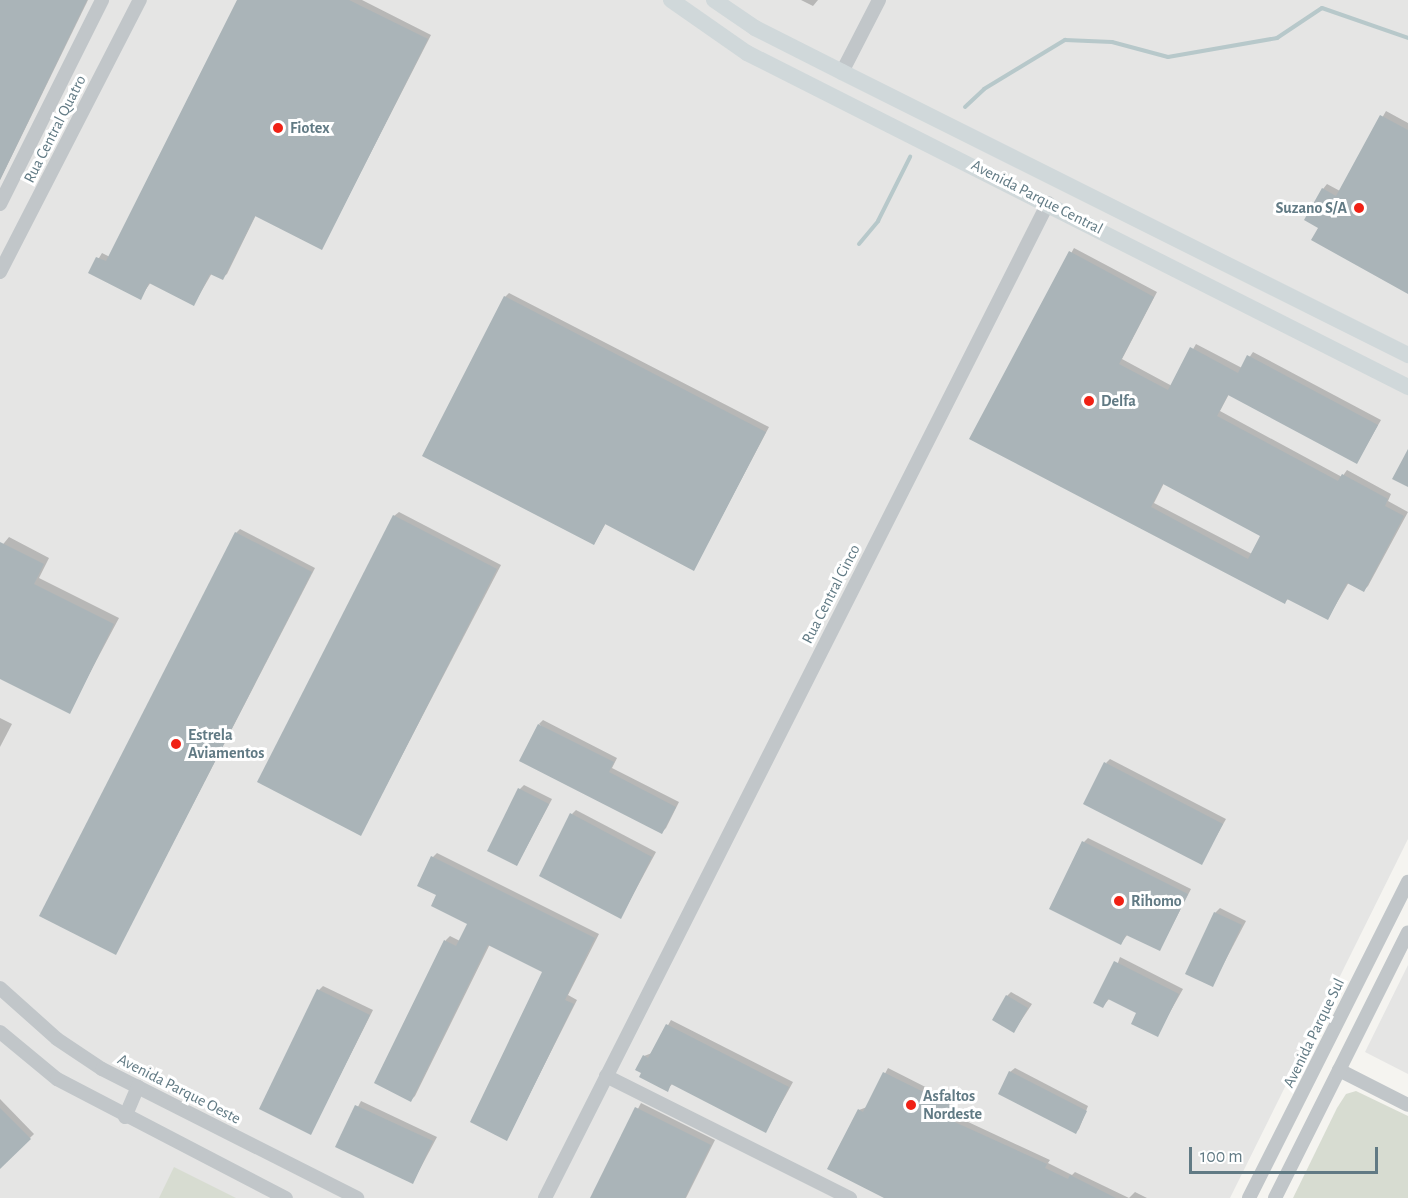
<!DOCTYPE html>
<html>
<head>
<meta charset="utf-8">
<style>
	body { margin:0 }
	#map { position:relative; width:1408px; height:1198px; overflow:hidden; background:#f5f4f0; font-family:"Alegreya Sans",sans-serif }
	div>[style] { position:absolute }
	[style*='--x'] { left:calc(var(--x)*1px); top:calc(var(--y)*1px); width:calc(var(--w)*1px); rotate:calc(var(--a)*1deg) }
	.built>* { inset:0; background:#e5e5e4 }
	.green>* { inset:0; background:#d7dcd1 }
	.shadow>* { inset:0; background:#0003 }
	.stream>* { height:4px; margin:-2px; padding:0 2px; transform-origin:2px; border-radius:2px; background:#b7c8ca }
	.building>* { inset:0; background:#aab4b8 }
	.minor>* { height:14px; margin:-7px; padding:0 7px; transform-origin:7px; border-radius:7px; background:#c1c6c9 }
	.major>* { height:16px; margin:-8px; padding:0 8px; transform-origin:8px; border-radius:8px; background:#d0d8da }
	.dots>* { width:16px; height:16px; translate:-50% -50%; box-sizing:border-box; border:3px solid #fff; border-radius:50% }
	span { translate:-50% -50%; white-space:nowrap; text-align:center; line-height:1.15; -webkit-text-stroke:6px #fff; paint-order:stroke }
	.poi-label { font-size:16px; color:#617a84; font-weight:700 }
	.left { translate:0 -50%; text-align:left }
	.right { translate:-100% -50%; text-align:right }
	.street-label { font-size:16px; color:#617a84 }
	.scale { position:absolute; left:1189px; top:1147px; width:189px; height:27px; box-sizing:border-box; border:3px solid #617a84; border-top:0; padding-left:8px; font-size:18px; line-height:21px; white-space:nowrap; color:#617a84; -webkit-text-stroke:4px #fff; paint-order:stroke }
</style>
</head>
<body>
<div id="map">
	<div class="built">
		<i style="clip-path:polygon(0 0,1408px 0,1408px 839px,1230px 1198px,0 1198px)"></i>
		<i style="clip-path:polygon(1408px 965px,1408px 1074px,1365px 1052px)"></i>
	</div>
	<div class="green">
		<i style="clip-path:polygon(1356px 1091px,1408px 1116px,1408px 1198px,1293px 1198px,1337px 1108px,1346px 1094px)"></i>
		<i style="clip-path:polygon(174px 1167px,236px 1198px,159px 1198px)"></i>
	</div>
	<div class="shadow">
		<i style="clip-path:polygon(0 0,88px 0,0 180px)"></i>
		<i style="clip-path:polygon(238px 0,362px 0,431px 35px,322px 248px,256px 215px,227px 274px,222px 278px,212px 273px,194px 304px,151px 282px,140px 298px,90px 273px,102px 253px,110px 257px)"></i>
		<i style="clip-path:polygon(801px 0,818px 0,813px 6px)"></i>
		<i style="clip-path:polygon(1386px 111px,1408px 123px,1408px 292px,1320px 227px,1323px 189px,1327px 184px,1340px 191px)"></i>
		<i style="clip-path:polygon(evenodd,1074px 248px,1157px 292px,1122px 359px,1172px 386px,1196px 344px,1242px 368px,1253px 352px,1381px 420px,1357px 462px,1229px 394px,1220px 411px,1342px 477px,1347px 470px,1391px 494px,1388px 501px,1408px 512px,1368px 586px,1364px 590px,1349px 582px,1328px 618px,1289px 598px,1285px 602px,971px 438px,1074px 248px,1164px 483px,1262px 536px,1252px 554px,1154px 503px,1164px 483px)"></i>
		<i style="clip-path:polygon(509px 293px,769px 427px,694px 569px,606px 523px,594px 544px,505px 297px)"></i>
		<i style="clip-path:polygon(399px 512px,501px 565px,361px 834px,394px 516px)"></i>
		<i style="clip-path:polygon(240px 529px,315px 568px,116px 953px,236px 533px)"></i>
		<i style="clip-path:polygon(9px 537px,49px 558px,39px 578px,119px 618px,69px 712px,0 677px,0 548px)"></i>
		<i style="clip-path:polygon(0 718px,12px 724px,0 747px)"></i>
		<i style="clip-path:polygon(543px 720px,617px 758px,612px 768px,679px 802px,666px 828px,662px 832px,539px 724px)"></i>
		<i style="clip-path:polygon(1110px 759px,1226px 819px,1201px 863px,1106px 763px)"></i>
		<i style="clip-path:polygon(524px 785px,552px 799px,517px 865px,520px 789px)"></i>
		<i style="clip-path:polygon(576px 810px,656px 852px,621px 917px,572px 814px)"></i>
		<i style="clip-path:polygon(1088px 838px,1191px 889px,1160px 949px,1128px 934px,1121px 943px,1084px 842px)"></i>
		<i style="clip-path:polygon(437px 853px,599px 934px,568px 995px,577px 1000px,507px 1139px,544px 972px,490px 944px,415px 1096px,411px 1100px,376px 1082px,446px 940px,450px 936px,460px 941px,469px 923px,438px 895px,433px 857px)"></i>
		<i style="clip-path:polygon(1220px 908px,1246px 921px,1212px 986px,1215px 913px)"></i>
		<i style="clip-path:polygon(1120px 957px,1183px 989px,1157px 1035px,1138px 1013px,1110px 998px,1103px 1006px)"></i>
		<i style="clip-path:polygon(323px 986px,373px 1010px,311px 1133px,319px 990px)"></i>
		<i style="clip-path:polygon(1011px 992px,1032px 1004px,1014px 1031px,1007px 996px)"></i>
		<i style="clip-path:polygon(671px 1020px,793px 1082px,766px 1131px,673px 1083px,667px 1090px,644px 1056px,652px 1053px)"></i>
		<i style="clip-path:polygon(888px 1068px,957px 1103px,951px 1114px,1050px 1160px,1048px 1163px,1072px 1175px,1075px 1172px,1129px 1198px,887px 1198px,859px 1110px,867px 1107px)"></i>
		<i style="clip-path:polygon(1015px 1068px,1088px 1106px,1079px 1129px,1076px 1132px,1010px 1072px)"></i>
		<i style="clip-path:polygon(0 1099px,34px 1134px,0 1167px)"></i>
		<i style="clip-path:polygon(361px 1101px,437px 1137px,413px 1182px,337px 1147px)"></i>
		<i style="clip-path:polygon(641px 1103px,715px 1140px,686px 1198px,591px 1198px)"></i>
		<i style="clip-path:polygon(1135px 1192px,1147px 1198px,1129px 1198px)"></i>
	</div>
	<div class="stream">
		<i style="--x:965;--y:107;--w:26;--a:-43"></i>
		<i style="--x:984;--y:89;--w:95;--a:-31.2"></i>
		<i style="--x:1065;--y:40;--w:47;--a:2.4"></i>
		<i style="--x:1112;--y:42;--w:58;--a:15"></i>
		<i style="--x:1168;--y:57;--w:111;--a:-9.9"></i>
		<i style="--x:1277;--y:38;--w:54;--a:-33.7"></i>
		<i style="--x:1322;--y:8;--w:91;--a:19.2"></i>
		<i style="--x:859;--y:244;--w:30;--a:-50"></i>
		<i style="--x:878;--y:221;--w:72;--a:-63.4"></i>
	</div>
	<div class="building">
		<i style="clip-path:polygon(0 0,87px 0,0 180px)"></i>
		<i style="clip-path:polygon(237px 0,349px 0,428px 39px,322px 250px,255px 216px,223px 280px,210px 274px,194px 306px,149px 283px,141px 300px,88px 273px,96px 257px,106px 261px)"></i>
		<i style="clip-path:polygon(1380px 115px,1408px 130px,1408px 294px,1311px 240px,1318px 228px,1304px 220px,1322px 188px,1336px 196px)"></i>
		<i style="clip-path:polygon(evenodd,1069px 251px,1154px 297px,1119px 364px,1168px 390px,1190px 347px,1238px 373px,1247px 355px,1378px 425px,1357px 464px,1228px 395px,1217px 416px,1338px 481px,1342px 474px,1388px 499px,1385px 506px,1404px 516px,1364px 592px,1347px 583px,1328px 620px,1287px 599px,1285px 604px,969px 439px,1069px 251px,1163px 484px,1260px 536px,1248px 559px,1151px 507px,1163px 484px)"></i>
		<i style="clip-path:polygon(504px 296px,766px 432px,694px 571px,605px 524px,594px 545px,422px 456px)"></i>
		<i style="clip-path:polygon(1408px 449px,1408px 487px,1392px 479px)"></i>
		<i style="clip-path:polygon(393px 515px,497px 569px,361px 836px,257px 782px)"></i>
		<i style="clip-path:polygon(235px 532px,312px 572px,116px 955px,39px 916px)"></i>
		<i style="clip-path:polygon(0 542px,44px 564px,34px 584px,114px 624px,70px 714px,0 679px)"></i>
		<i style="clip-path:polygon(538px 724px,614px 762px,609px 772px,676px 807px,662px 834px,519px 761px)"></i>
		<i style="clip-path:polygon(1104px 762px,1223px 824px,1202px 865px,1083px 804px)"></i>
		<i style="clip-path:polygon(518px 788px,549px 804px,517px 866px,487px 851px)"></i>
		<i style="clip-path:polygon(570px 813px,652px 857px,621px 919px,539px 876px)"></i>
		<i style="clip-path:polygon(1082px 841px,1188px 894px,1160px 951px,1126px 935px,1121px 945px,1049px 909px)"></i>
		<i style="clip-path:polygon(431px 856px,595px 938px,565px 1000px,574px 1004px,507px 1141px,470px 1122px,542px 972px,488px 945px,411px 1102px,374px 1083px,444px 940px,456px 946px,467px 924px,431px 906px,436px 895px,417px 886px)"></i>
		<i style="clip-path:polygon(1214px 912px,1242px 925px,1213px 987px,1185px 974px)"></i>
		<i style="clip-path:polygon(1114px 961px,1179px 994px,1158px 1037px,1131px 1024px,1136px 1013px,1108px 999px,1103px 1008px,1093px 1003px)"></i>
		<i style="clip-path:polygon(317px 989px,370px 1015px,311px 1135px,259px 1109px)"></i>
		<i style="clip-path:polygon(1006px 995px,1028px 1008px,1014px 1033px,992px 1020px)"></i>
		<i style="clip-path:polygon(666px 1024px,789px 1087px,766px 1133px,671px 1084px,668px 1092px,639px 1077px,641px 1073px,635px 1070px,643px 1055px,648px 1058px)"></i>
		<i style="clip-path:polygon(1009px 1071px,1087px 1111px,1076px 1134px,998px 1094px)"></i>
		<i style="clip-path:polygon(883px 1072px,954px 1107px,948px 1119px,1047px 1164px,1045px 1168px,1068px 1179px,1070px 1175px,1116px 1198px,884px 1198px,827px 1169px,858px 1109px,863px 1112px)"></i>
		<i style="clip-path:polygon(355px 1105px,433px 1141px,413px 1184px,335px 1147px)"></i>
		<i style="clip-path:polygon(635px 1107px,711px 1145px,685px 1198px,590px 1198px)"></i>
		<i style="clip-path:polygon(0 1108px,31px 1139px,0 1169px)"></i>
	</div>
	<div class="minor">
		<i style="--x:842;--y:72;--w:81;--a:-62.8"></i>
		<i style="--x:0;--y:204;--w:228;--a:-63.4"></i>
		<i style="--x:0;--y:272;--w:306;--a:-62.8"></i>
		<i style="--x:0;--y:988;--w:76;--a:41.8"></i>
		<i style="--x:57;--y:1039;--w:54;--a:33.7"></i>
		<i style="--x:102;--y:1069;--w:286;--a:26.8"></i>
		<i style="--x:0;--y:1032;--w:74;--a:39.5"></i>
		<i style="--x:57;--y:1079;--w:258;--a:27.5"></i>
		<i style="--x:1339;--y:1070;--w:77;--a:26.9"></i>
		<i style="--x:606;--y:1076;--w:273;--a:26.6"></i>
		<i style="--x:125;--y:1117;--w:33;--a:-67"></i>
		<i style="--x:545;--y:1198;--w:1115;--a:-63.18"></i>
		<i style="--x:1249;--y:1198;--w:354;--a:-63.3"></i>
		<i style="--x:1275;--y:1198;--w:297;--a:-63.4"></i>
	</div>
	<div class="major">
		<i style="--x:671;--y:0;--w:93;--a:34.9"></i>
		<i style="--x:747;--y:53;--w:741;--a:26.81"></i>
		<i style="--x:714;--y:0;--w:50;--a:34.3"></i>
		<i style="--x:755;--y:28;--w:97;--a:26.8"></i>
		<i style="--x:842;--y:72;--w:633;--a:26.57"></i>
	</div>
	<div class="dots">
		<i style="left:278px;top:128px;background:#f02115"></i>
		<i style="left:1359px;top:208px;background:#f02115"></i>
		<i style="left:1089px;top:401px;background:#f02115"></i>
		<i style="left:176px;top:744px;background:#f02115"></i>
		<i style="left:1119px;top:901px;background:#f02115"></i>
		<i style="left:911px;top:1105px;background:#f02115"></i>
	</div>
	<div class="poi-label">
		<span class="left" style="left:290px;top:128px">Fiotex</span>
		<span class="right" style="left:1347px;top:208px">Suzano S/A</span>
		<span class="left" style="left:1101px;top:401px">Delfa</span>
		<span class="left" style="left:188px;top:744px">Estrela<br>Aviamentos</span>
		<span class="left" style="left:1131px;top:901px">Rihomo</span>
		<span class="left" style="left:923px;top:1105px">Asfaltos<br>Nordeste</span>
	</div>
	<div class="street-label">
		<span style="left:55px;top:129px;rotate:-63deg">Rua Central Quatro</span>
		<span style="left:1037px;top:197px;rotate:27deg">Avenida Parque Central</span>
		<span style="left:831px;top:594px;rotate:-63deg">Rua Central Cinco</span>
		<span style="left:1314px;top:1033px;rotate:-64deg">Avenida Parque Sul</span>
		<span style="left:179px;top:1089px;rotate:27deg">Avenida Parque Oeste</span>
	</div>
	<div class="scale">100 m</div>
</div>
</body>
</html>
